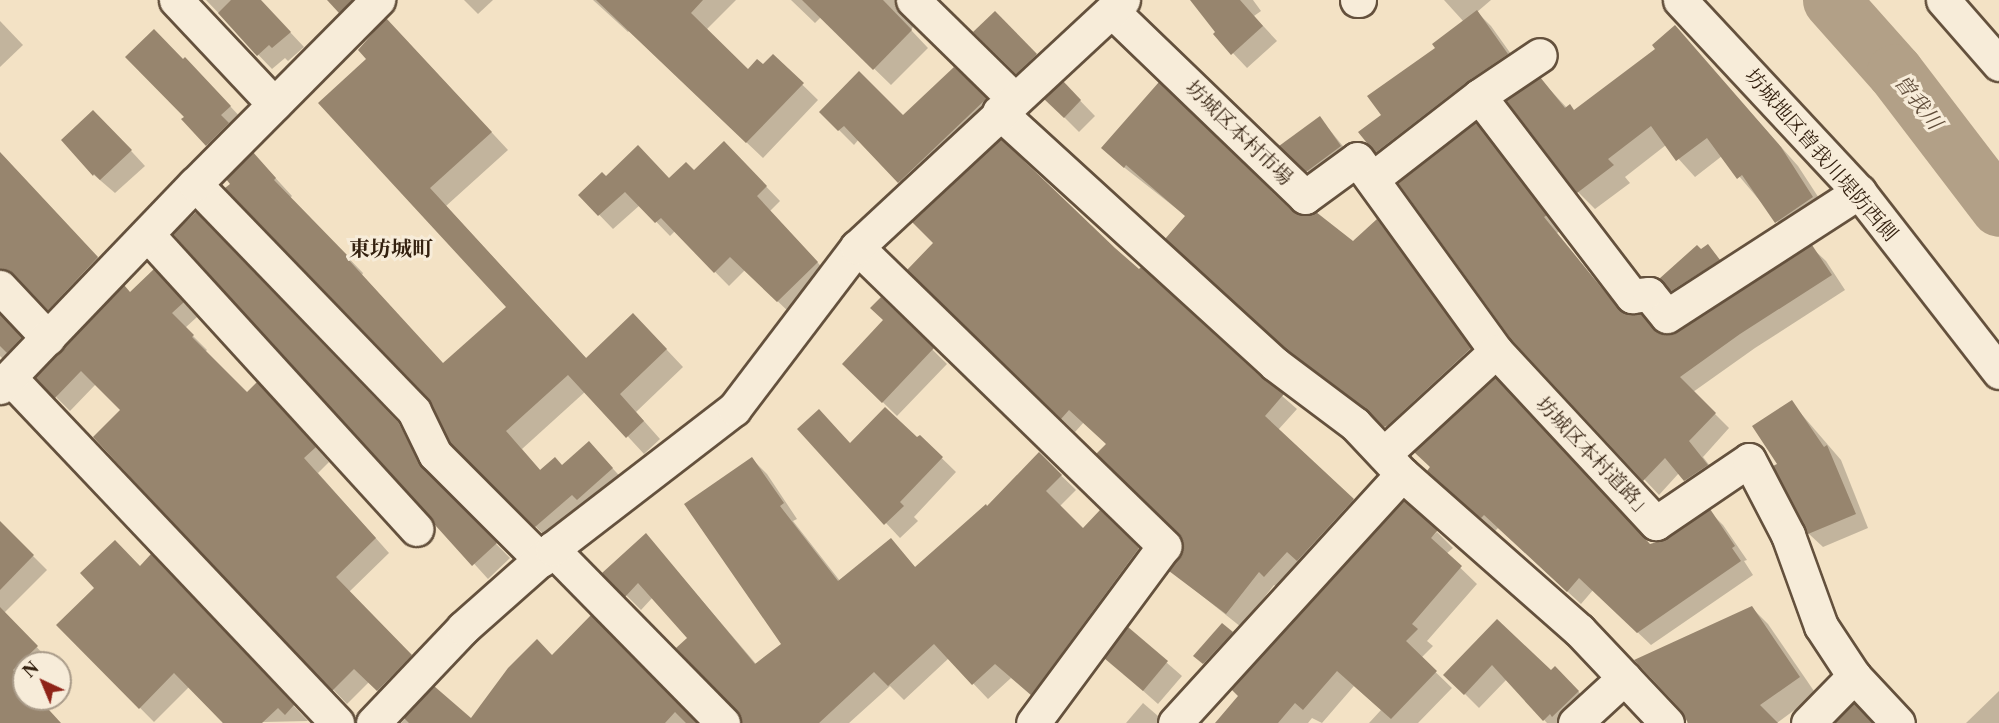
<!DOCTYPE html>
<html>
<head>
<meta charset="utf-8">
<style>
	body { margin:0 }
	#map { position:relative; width:1999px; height:723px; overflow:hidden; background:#f3e2c5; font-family:"Libre Caslon Text","Noto Serif JP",serif }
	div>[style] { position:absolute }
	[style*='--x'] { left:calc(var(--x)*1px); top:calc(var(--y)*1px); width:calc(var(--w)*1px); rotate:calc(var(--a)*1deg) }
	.shadow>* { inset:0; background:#0003 }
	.river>* { height:57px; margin:-28.5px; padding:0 28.5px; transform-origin:28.5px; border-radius:28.5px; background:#b2a087 }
	.building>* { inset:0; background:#97856e }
	.roads { filter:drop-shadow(2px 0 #64513d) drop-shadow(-2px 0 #64513d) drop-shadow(0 2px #64513d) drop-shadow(0 -2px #64513d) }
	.minor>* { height:33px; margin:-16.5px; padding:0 16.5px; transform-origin:16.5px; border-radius:16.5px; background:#f7ecd9 }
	span { translate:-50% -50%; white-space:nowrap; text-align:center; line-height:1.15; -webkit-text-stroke:6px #f7ecd9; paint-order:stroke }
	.street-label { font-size:20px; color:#342110 }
	.water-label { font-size:21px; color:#604d3a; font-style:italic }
	.neighbourhood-label { font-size:21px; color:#342110; font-weight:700 }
	.north { position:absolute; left:12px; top:651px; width:60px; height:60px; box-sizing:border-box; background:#f7ecd9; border:2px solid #a99b89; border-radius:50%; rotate:316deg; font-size:16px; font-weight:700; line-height:24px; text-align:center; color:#342110 }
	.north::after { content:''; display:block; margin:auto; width:21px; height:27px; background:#8f2418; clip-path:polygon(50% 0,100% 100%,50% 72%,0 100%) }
</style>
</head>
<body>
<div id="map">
	<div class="shadow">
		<i style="clip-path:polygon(206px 0,260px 0,304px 47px,288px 61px,285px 58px,272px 69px)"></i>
		<i style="clip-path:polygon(329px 0,386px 0,361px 32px)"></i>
		<i style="clip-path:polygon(464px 0,493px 0,478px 14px)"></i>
		<i style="clip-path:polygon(593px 0,736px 0,706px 30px,748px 71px,763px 67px,773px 56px,818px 100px,763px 158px,629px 31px,628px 32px)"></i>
		<i style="clip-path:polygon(791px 0,922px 0,911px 13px,913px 27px,911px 30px,928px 48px,891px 85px,821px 17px,815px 23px)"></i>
		<i style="clip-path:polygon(1192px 0,1253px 0,1261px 11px,1254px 16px,1277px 41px,1247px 68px,1215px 34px,1217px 33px)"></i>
		<i style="clip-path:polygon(1444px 0,1491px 0,1477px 12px,1491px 26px,1521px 68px,1390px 165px,1377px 152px,1383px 115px,1437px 48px,1464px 22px)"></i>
		<i style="clip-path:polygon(995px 13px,1050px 70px,1031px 88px,975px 32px)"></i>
		<i style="clip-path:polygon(0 21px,23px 45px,0 67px)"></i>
		<i style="clip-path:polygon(1675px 27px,1798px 166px,1830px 215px,1793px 240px,1722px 156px,1695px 177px,1666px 145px,1625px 177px,1630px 183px,1595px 209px,1578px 192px,1540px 79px,1567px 108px,1575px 111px,1657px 49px)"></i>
		<i style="clip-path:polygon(403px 37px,508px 150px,446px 206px,587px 359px,650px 332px,683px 367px,636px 412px,660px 439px,644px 454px,586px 391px,522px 449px,541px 471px,562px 467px,589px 443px,629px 486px,553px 544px,452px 442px,429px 397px,232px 184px,270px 172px,292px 196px,290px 198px,363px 273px,362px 275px,443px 365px,508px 307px,320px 103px)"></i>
		<i style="clip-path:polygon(183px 61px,199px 73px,244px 121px,222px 159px,183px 119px,186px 117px)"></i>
		<i style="clip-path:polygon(954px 69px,1000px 114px,914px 196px,859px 139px,854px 145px,821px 112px,903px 117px)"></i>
		<i style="clip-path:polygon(1063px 83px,1095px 116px,1079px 132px,1046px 99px)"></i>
		<i style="clip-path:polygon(1320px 118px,1355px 161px,1322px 186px,1282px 146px)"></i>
		<i style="clip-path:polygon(1475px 124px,1490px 139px,1560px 231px,1557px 233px,1623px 314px,1659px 335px,1668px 336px,1678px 333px,1811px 247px,1826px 261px,1845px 290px,1755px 348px,1693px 392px,1729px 428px,1703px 457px,1721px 480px,1700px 495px,1679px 473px,1659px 495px,1512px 338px)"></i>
		<i style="clip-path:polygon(108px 126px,145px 166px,115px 193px,94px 175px,63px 140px)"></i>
		<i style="clip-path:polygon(724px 143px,780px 201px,770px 211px,831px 277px,792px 315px,745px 270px,729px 286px,675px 231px,670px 236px,640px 205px,613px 229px,580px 195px,606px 178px,669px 180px,694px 172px)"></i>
		<i style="clip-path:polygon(0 153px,113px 274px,64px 325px,22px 284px,12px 284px,0 293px)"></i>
		<i style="clip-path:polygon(1116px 161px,1291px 212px,1353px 243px,1377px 221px,1391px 235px,1483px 363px,1398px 440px,1380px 421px,1302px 363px,1181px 252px,1187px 217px)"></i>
		<i style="clip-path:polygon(210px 229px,413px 438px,436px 483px,510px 558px,488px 579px,175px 234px)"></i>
		<i style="clip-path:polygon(1708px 246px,1733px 275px,1687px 305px,1661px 279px)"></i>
		<i style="clip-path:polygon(1114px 249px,1297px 409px,1278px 430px,1367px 514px,1279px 589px,1274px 585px,1241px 627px,1171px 571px,1184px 550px,1183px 539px,1108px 445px,1084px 422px,1075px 432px,909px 270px)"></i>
		<i style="clip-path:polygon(168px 285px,197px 317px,185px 328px,207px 350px,205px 352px,247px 394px,271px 398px,329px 462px,318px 473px,389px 553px,349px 592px,425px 670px,392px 704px,369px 682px,347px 704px,147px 493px,122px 410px,96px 384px,70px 411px,56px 397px,130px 293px)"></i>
		<i style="clip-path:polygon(881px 299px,947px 364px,897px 416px,858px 378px,885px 320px)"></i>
		<i style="clip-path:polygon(0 312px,36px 354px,17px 373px,0 356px)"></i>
		<i style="clip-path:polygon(1791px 402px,1841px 460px,1868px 528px,1823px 547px,1809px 534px,1779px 465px)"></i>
		<i style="clip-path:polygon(799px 430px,851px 445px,917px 439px,920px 437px,956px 472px,914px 517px,918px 521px,900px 538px)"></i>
		<i style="clip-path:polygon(1039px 454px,1076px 490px,1059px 507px,1084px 531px,1100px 512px,1153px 564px,1046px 708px,1011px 678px,988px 699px,949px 658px,904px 700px,890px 686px,849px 723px,743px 723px,742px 717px,689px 638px,653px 597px,641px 610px,604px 573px,646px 535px,757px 665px,783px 645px,752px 459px,767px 474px,797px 519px,793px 521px,840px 581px,891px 540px,916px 568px,987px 508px)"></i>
		<i style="clip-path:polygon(1442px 484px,1651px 545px,1667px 540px,1709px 511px,1723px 525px,1747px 560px,1744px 561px,1753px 575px,1651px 645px,1593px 590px,1581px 604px,1498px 528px,1495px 531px)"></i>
		<i style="clip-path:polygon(0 523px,47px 570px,4px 613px,50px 661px,24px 663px,24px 699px,38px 699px,60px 723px,7px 723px,0 699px)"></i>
		<i style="clip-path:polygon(1437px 532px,1453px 548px,1446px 554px,1477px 584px,1427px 641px,1433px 646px,1421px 658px,1452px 688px,1418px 723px,1369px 723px,1381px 710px,1354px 686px,1322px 723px,1312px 718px,1308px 723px,1217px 723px)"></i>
		<i style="clip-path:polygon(140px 567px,166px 571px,308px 721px,223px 723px,189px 687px,154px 722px,58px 625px)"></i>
		<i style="clip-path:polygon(1752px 608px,1768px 624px,1816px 694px,1777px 723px,1687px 723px)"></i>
		<i style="clip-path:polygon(591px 617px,695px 723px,401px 723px,434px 688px,471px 720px,553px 657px)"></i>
		<i style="clip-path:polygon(1497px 621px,1551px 672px,1570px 682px,1592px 707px,1575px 723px,1547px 723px,1507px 679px,1479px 708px,1446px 675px)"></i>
		<i style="clip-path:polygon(1223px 625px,1239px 640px,1211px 670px,1196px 656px)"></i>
		<i style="clip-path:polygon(1128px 629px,1182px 676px,1158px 704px,1106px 658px)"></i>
		<i style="clip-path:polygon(1999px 691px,1999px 723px,1966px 723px)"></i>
		<i style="clip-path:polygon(1143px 703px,1158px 716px,1165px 723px,1126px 723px)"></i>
	</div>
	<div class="river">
		<i style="--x:1831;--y:0;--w:96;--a:48.4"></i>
		<i style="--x:1895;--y:72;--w:171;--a:52.6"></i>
	</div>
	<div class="building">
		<i style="clip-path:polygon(231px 0,261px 0,291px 32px,272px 48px,269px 45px,257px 56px,218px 13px)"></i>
		<i style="clip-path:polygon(327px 0,352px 0,339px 13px)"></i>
		<i style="clip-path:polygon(596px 0,703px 0,691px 13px,748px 69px,757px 59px,763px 64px,773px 54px,804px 83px,746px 143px)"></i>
		<i style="clip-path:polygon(802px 0,883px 0,912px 30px,873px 70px)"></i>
		<i style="clip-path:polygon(1190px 0,1240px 0,1263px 26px,1231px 55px,1213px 34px,1215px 32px)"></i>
		<i style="clip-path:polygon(1477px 10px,1508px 54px,1468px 81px,1375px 153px,1358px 132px,1381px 115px,1367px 96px,1435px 48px,1432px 44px)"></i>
		<i style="clip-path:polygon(995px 11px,1037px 54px,1016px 74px,973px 32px)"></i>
		<i style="clip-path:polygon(386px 18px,492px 132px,430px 188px,586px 358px,633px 313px,667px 349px,620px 394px,644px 421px,626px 438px,568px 375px,506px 431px,540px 470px,555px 457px,562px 465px,589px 441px,613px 468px,577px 500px,572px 495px,535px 527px,450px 443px,428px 398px,225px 188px,230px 184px,226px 179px,253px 152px,276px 178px,274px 180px,347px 255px,346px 257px,443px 363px,506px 307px,318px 103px,366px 59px,358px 50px)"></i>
		<i style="clip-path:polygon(1675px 25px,1781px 147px,1813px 197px,1775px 223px,1742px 175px,1737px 179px,1707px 138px,1676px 161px,1651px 126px,1608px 159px,1614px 165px,1577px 193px,1506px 100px,1540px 77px,1565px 108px,1570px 104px,1574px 110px,1655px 49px,1652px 45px)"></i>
		<i style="clip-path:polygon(154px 29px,183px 59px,185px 57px,231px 106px,221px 115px,229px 123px,206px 146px,181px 119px,184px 117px,125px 57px)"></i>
		<i style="clip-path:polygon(954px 67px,987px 98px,898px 183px,844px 126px,838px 131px,819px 112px,859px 71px,903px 115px)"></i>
		<i style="clip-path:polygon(1063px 81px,1081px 100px,1064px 118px,1044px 99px)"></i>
		<i style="clip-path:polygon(1159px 82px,1292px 211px,1308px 216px,1316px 212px,1353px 241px,1377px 219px,1471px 348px,1388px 425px,1384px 427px,1366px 409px,1287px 350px,1165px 239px,1185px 216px,1126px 165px,1124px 168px,1101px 148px)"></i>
		<i style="clip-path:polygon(93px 110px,132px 150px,100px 180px,94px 174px,93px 176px,61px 140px)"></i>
		<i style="clip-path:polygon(1320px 116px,1341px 146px,1306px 172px,1279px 146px)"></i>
		<i style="clip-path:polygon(1476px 122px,1547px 215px,1544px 217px,1617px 307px,1625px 313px,1641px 314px,1659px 333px,1668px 335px,1677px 332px,1812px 245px,1832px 275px,1740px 334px,1680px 377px,1716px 413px,1689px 441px,1708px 465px,1684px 481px,1665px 458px,1643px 481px,1511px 339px,1398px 183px)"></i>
		<i style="clip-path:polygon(1001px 139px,1115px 248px,1139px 269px,1141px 267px,1262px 378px,1284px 394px,1265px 416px,1354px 499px,1297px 561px,1287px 552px,1264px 577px,1259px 572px,1226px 614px,1169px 571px,1182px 549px,1182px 540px,1096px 454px,1106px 444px,1069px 410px,1061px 419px,907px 270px,933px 243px,912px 222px)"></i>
		<i style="clip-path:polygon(724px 141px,767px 186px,757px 196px,818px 262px,777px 302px,730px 257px,714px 273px,661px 218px,655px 223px,625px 192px,598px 216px,578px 195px,602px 172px,606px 176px,638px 145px,669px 178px,686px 162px,694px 170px)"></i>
		<i style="clip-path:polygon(0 152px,98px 257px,48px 310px,14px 274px,0 269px)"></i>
		<i style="clip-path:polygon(196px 212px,398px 422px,422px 467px,497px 543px,472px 566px,173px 234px)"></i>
		<i style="clip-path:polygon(1708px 244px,1720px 260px,1671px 291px,1659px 279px,1697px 245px,1701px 249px)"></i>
		<i style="clip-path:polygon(154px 269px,184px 302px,172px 313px,194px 335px,192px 337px,247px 392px,257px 382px,316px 447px,304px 458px,376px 538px,336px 577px,412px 655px,377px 691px,354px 669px,332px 691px,146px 494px,93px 437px,120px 410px,81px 371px,55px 398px,35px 377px,124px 285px,130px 292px)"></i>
		<i style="clip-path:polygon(881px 297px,934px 348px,882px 403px,842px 364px,883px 320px,870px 308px)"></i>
		<i style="clip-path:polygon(0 314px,22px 337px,7px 353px,0 346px)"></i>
		<i style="clip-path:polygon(1495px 377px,1650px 544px,1667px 539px,1710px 509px,1735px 546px,1732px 548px,1741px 561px,1637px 633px,1579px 578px,1567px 592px,1484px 515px,1481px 518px,1477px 515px,1427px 471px,1430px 467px,1414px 452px)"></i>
		<i style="clip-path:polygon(1792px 400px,1824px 447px,1827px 445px,1856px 514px,1808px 534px,1773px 466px,1777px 464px,1752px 426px)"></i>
		<i style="clip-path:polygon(885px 407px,917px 437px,920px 435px,943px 457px,900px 502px,904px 506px,884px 525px,797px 429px,819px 409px,850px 443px)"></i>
		<i style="clip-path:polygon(1039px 452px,1062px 475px,1046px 491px,1083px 528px,1100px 510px,1139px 548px,1031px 695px,995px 664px,972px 685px,934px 644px,888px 686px,874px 672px,819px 723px,741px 723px,736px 710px,676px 648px,687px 638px,638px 583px,625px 597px,602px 573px,646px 533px,755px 664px,781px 644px,684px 504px,752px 457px,784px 503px,780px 506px,838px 581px,891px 538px,915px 567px,986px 504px,987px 506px)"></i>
		<i style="clip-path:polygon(1403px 500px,1438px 530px,1431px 538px,1462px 566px,1412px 624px,1418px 629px,1406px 641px,1437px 671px,1391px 719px,1337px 671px,1303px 710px,1295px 703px,1278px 723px,1215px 723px,1238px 696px,1231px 689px)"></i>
		<i style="clip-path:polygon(0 521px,34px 555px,0 590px)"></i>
		<i style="clip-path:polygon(115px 540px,140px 566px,151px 554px,294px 705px,285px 715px,278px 708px,262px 723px,223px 723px,174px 673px,139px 709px,56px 625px,94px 588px,80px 573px)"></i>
		<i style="clip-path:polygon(1752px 606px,1800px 677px,1760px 705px,1778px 723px,1688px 723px,1681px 710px,1634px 660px)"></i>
		<i style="clip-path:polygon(0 607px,38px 646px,13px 670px,24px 683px,24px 699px,39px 699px,61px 723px,0 723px)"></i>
		<i style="clip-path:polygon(591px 615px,697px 723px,686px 723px,675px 712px,665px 723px,409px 723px,404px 718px,434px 686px,471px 718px,508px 668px,537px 639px,552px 655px)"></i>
		<i style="clip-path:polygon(1497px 619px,1551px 670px,1555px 666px,1579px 691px,1552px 717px,1550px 714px,1543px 721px,1492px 665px,1464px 695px,1443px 675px)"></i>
		<i style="clip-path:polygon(1222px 623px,1233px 632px,1203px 664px,1193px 656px)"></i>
		<i style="clip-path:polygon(1128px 627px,1168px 661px,1143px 691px,1104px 658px)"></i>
		<i style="clip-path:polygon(1854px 703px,1872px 723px,1834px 723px)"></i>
	</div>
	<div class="roads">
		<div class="minor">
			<i style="--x:176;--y:0;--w:143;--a:46.7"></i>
			<i style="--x:913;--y:0;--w:141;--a:44.4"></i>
			<i style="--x:1357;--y:0;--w:2;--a:0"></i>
			<i style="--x:1680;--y:0;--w:262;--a:47"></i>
			<i style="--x:1859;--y:192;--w:228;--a:52.1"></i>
			<i style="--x:1943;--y:0;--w:85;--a:48.8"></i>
			<i style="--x:1112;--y:11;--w:268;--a:43.9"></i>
			<i style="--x:1305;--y:197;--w:64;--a:-36.2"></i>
			<i style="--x:1357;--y:159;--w:237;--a:54.1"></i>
			<i style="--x:1479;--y:96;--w:252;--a:52.6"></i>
			<i style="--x:1632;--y:296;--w:17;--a:-7"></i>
			<i style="--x:1649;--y:294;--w:28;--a:51"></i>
			<i style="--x:1667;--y:316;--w:229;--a:-32.9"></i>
			<i style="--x:999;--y:112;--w:374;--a:42.4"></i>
			<i style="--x:1275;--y:364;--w:100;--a:36.9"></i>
			<i style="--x:1355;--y:424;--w:69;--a:46.8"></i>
			<i style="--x:1402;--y:474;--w:236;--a:41.4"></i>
			<i style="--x:1579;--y:630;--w:128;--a:46.6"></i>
			<i style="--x:1372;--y:179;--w:135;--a:-37.8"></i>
			<i style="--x:1479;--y:96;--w:73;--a:-33.9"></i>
			<i style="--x:195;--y:184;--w:315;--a:46"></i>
			<i style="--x:414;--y:411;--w:48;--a:64"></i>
			<i style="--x:435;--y:454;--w:150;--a:45"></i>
			<i style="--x:148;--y:235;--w:398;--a:47.6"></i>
			<i style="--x:857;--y:247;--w:429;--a:44.2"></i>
			<i style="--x:1164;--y:546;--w:220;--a:126.5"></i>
			<i style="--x:0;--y:287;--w:70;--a:46.7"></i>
			<i style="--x:10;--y:378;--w:475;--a:46.5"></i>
			<i style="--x:0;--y:387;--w:281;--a:-46.2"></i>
			<i style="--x:195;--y:184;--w:260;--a:-45.2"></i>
			<i style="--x:1384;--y:454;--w:152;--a:-42.6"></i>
			<i style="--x:1496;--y:351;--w:235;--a:47.1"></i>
			<i style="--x:1656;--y:523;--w:112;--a:-34.1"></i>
			<i style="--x:1749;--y:460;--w:85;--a:62.5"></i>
			<i style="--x:1788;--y:535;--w:97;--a:70.1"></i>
			<i style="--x:1821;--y:626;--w:60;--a:56.6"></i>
			<i style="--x:552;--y:549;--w:244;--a:45.5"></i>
			<i style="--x:373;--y:723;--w:131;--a:-46.5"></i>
			<i style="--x:463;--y:628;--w:119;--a:-41.6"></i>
			<i style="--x:552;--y:549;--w:230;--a:-37.6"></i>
			<i style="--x:734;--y:409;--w:203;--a:-52.8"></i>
			<i style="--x:857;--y:247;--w:363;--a:-42.9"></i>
			<i style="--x:1175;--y:723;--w:337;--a:-47.6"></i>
			<i style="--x:1575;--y:723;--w:67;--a:-42.6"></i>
			<i style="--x:1808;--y:723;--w:66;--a:-45.6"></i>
			<i style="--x:1854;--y:676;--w:64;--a:46.9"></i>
		</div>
	</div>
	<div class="street-label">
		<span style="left:1239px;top:133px;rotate:44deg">坊城区本村市場</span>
		<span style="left:1821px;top:155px;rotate:49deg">坊城地区曽我川堤防西側</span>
		<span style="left:1595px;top:458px;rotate:46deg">坊城区本村道路」</span>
	</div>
	<div class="water-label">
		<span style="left:1918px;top:102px;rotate:52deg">曽我川</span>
	</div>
	<div class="neighbourhood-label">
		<span style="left:391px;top:249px">東坊城町</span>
	</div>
	<div class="north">N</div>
</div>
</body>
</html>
